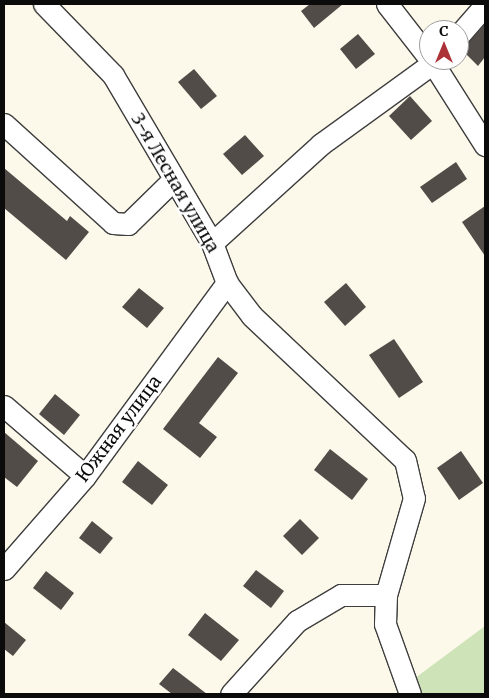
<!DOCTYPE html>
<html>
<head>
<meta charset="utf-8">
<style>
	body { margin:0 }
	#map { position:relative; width:489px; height:698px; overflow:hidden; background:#fdf9ea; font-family:Merriweather,serif }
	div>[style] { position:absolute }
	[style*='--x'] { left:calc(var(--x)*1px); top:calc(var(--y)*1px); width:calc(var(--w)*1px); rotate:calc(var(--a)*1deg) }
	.green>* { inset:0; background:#cee3b8 }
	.building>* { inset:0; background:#524c48 }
	.roads { filter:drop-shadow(1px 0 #3e3e3e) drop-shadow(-1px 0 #3e3e3e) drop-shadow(0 1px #3e3e3e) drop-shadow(0 -1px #3e3e3e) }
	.street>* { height:21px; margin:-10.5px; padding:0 10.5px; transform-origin:10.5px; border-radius:10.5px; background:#fff }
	span { translate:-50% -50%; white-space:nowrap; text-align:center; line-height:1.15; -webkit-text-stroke:5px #fff; paint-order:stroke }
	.street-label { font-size:18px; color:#0b0b0b }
	.frame { position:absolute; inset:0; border:5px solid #0b0b0b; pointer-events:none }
	.north { position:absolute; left:419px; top:20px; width:50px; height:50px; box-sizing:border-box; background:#fff; border:1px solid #9d9d9d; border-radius:50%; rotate:0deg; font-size:14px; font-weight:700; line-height:20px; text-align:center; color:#0b0b0b }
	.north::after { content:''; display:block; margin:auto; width:18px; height:22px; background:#ac3237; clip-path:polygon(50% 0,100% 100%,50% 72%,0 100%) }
</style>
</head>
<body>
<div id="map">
	<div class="green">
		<i style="clip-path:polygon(485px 626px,485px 694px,401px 694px,399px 690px)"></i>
	</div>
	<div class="building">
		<i style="clip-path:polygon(310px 4px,343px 4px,314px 28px,301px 11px)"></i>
		<i style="clip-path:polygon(485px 24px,485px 57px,478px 66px,459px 47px,468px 43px)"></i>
		<i style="clip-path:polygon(358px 34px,375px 54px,356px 69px,340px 49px)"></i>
		<i style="clip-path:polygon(194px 69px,217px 96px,201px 109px,178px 82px)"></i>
		<i style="clip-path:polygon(410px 96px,432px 121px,411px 140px,389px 116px)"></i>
		<i style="clip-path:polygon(245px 135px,264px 156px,242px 175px,223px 154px)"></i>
		<i style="clip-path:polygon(456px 162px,467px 179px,432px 203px,420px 187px)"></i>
		<i style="clip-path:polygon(4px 168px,67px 221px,70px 216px,89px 232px,66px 260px,4px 208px)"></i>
		<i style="clip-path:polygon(485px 206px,485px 256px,462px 222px)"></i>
		<i style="clip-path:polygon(346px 283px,366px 307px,345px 326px,324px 302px)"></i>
		<i style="clip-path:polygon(139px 288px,164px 308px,147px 328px,122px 307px)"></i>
		<i style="clip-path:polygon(394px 339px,423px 382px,399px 398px,369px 355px)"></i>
		<i style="clip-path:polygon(218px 357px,238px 373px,199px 423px,217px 437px,200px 458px,163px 429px)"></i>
		<i style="clip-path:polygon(55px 394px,80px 415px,64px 435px,39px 414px)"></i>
		<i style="clip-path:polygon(4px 432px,38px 461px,17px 487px,4px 477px)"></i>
		<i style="clip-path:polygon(330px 449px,368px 479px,352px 500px,314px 470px)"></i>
		<i style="clip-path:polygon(461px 451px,483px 483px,459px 500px,437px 468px)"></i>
		<i style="clip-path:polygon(138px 461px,168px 485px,152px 505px,122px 482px)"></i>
		<i style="clip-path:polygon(300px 519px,319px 538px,302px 555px,283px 536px)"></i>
		<i style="clip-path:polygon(92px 521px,113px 538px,100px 554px,79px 538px)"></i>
		<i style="clip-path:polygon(256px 570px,284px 591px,271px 608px,243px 586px)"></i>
		<i style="clip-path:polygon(46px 571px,74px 593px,61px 610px,33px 588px)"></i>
		<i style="clip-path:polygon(205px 613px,239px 640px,221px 661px,188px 635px)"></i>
		<i style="clip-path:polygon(4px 622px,26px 640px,13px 656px,4px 649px)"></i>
		<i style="clip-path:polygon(173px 668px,207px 694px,172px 694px,159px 684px)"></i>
	</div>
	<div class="roads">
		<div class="street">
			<i style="--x:44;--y:4;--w:99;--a:45.8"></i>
			<i style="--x:113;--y:75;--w:195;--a:59.5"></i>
			<i style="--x:212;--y:243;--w:43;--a:69.4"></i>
			<i style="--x:227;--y:283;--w:41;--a:52.9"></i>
			<i style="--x:252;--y:316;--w:210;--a:43.3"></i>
			<i style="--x:405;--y:460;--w:39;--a:77"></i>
			<i style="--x:414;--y:498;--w:101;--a:106.1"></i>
			<i style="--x:386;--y:595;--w:45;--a:180"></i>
			<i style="--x:341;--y:595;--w:51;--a:149.4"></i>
			<i style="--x:297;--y:621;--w:98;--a:132.1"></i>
			<i style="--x:387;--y:4;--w:68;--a:52.1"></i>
			<i style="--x:459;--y:35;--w:40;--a:-49"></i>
			<i style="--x:431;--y:60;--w:101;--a:57.6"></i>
			<i style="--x:4;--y:124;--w:147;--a:42.2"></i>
			<i style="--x:113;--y:223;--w:15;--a:4"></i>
			<i style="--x:128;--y:224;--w:64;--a:-44.4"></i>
			<i style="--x:212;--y:243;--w:147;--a:-42.2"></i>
			<i style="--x:321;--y:144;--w:143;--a:-35.9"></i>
			<i style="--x:4;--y:406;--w:107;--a:40.8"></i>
			<i style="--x:4;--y:569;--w:123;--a:-48.9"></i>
			<i style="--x:85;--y:476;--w:240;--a:-53.7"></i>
			<i style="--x:386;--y:595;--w:29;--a:92"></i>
			<i style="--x:385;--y:624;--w:74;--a:70.3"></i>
		</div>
	</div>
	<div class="street-label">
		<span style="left:175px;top:183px;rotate:60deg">3-я Лесная улица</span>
		<span style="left:119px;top:429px;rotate:-53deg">Южная улица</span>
	</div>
	<div class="frame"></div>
	<div class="north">С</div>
</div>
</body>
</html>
